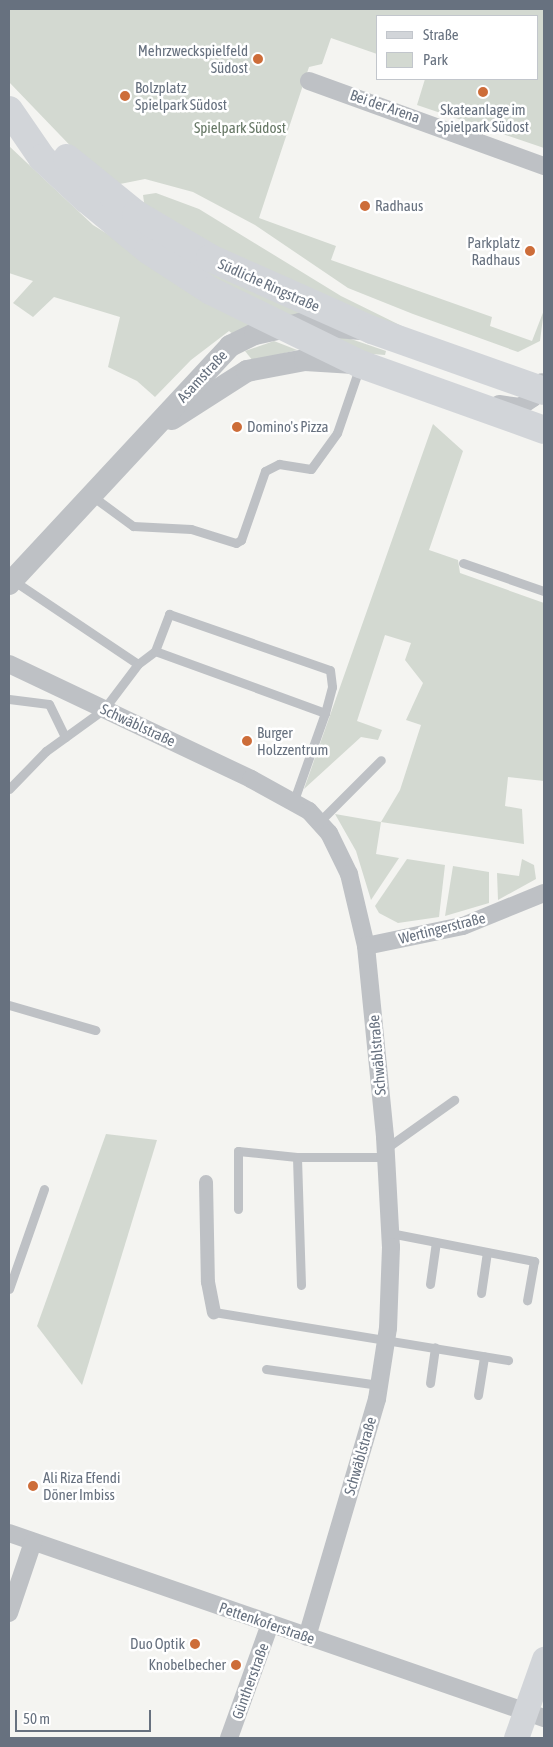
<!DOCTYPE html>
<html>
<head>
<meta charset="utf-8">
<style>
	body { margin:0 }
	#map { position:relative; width:553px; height:1747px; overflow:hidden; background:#f4f4f1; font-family:"Asap Condensed",sans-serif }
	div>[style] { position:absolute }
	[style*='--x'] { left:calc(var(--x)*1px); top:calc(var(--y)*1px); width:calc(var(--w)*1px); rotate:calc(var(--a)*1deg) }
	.green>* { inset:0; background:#d3d9d1 }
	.service>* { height:9px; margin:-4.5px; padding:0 4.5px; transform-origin:4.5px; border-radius:4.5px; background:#bec1c5 }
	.pedestrian>* { height:14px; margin:-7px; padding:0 7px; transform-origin:7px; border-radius:7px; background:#bec1c5 }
	.minor>* { height:18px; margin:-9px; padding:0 9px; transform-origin:9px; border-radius:9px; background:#bec1c5 }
	.tertiary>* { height:22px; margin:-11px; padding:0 11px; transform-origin:11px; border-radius:11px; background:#bec1c5 }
	.secondary>* { height:25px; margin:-12.5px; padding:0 12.5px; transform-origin:12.5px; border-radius:12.5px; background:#d2d5d9 }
	.primary>* { height:28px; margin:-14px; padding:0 14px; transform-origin:14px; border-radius:14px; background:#d2d5d9 }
	.dots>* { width:14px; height:14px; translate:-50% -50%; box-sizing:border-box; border:2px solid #fff; border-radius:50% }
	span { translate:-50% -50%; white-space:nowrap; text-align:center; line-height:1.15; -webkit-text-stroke:5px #fff; paint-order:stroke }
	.poi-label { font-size:15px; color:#67717f }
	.right { translate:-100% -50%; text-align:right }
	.left { translate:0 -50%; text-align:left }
	.street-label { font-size:15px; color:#67717f }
	.park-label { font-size:15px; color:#667765 }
	.frame { position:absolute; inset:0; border:10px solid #67717f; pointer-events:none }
	.legend { position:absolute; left:376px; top:15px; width:162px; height:65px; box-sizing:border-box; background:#fff; border:1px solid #c2c6cc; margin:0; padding:6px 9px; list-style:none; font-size:15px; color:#67717f }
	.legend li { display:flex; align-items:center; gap:10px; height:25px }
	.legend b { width:25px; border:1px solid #c2c6cc }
	.scale { position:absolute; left:15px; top:1710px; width:136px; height:22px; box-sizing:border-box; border:2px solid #67717f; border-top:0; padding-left:6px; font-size:15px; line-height:18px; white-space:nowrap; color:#67717f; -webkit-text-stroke:4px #fff; paint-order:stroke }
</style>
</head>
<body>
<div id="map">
	<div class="green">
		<i style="clip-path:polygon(9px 9px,544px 9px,544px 148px,417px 105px,425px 79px,537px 79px,537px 16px,377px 16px,377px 54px,331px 38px,322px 64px,309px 67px,259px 218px,336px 246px,331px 260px,492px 317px,490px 326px,532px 341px,544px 310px,540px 341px,518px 352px,413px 314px,348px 288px,255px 225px,193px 192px,145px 179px,120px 184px,84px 160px,9px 82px)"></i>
		<i style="clip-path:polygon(9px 146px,93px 225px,251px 324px,235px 336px,229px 331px,191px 360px,155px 397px,137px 381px,108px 367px,120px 317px,54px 297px,33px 317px,13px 303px,33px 281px,9px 273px)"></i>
		<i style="clip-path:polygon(156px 193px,199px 209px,341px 296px,412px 331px,271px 277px,145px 209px,143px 195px)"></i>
		<i style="clip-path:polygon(112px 206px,318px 317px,284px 318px,208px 278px)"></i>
		<i style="clip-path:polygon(319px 334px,351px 339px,386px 351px,385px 355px,360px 353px)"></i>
		<i style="clip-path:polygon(274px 341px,297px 350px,253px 361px,245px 351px)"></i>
		<i style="clip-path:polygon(433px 424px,463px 451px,429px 550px,458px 560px,460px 573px,544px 603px,544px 781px,508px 777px,505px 806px,522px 809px,524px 844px,381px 822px,376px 854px,399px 858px,371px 900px,356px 851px,335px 814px,381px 822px,400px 790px,421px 725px,406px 720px,423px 683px,405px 660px,411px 643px,385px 635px,357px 721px,382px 730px,378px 740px,361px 737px,304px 789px)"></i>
		<i style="clip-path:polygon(407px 859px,445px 865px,439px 917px,398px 923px,379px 913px,375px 906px)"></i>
		<i style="clip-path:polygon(522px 859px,534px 865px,536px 879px,498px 900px,497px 873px,519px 876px)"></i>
		<i style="clip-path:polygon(453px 866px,489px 872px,489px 903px,445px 916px)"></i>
		<i style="clip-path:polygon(106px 1134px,157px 1140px,82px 1385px,37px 1326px)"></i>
	</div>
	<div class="service">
		<i style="--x:92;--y:496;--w:51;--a:36.2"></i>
		<i style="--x:133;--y:526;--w:58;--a:3"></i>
		<i style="--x:191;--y:529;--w:47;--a:17.3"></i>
		<i style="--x:236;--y:543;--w:6;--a:-31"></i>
		<i style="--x:241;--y:540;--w:73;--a:-70.8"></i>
		<i style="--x:265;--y:471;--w:16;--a:-27"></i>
		<i style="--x:279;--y:464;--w:32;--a:9"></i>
		<i style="--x:311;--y:469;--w:44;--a:-54.2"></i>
		<i style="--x:337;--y:433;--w:71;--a:-71.1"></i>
		<i style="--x:463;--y:563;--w:86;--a:19.1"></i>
		<i style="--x:14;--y:581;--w:149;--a:33.8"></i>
		<i style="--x:155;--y:651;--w:40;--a:-69"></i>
		<i style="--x:169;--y:614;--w:170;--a:19.2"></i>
		<i style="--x:330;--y:670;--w:17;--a:83"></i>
		<i style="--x:332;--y:687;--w:27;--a:105"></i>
		<i style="--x:9;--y:699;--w:40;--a:7.1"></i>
		<i style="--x:49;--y:704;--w:37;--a:64"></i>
		<i style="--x:9;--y:789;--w:53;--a:-45.8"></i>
		<i style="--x:46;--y:751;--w:72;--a:-35.9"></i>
		<i style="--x:104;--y:709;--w:56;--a:-52.9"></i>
		<i style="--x:138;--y:664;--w:21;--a:-37"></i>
		<i style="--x:155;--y:651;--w:181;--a:20"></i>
		<i style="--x:325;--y:713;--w:96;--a:109.6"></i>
		<i style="--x:320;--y:821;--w:86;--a:-45"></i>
		<i style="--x:9;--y:1005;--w:90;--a:16.2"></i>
		<i style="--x:385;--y:1149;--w:85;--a:-35.4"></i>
		<i style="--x:238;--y:1209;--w:58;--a:-90"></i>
		<i style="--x:238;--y:1151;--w:59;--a:5.8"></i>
		<i style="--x:390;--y:1233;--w:147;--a:11"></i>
		<i style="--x:534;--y:1261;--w:40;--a:100"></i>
		<i style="--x:430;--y:1284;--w:42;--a:-81.9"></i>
		<i style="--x:301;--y:1285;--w:128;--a:-91.8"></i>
		<i style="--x:297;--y:1157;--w:89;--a:0"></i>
		<i style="--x:9;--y:1289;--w:106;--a:-70.7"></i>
		<i style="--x:481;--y:1293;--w:41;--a:-81.7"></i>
		<i style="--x:214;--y:1312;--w:298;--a:9.3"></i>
		<i style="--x:266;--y:1369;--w:114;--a:8.1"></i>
		<i style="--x:430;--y:1383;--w:36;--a:-82"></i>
		<i style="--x:478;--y:1395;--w:39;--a:-81"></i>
	</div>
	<div class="pedestrian">
		<i style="--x:206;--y:1182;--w:100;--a:88.9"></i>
		<i style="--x:208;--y:1282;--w:31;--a:79"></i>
	</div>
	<div class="minor">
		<i style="--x:309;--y:81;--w:250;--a:19.9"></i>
		<i style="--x:499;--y:404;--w:21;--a:8"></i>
		<i style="--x:520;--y:407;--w:16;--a:-35"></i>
		<i style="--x:533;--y:398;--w:18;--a:-61"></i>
		<i style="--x:9;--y:664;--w:268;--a:25.4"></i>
		<i style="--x:251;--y:779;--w:66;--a:28.9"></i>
		<i style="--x:309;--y:811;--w:30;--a:48"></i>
		<i style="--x:329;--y:833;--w:46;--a:64"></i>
		<i style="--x:349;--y:874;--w:74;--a:76.7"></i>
		<i style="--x:366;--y:946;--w:192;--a:84.3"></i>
		<i style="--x:385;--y:1137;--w:110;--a:86.9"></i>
		<i style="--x:391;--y:1247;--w:81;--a:92.1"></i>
		<i style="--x:388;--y:1328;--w:72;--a:98.8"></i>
		<i style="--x:377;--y:1399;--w:248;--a:106.4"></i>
		<i style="--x:366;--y:946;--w:99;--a:-11.7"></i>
		<i style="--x:463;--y:926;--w:87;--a:-22.2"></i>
		<i style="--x:9;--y:1533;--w:566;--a:19.08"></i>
		<i style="--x:9;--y:1613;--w:75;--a:-71.3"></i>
		<i style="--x:229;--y:1738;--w:121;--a:-70.2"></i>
	</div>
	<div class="tertiary">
		<i style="--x:172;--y:419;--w:89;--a:-32.6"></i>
		<i style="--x:247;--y:371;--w:59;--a:-10.7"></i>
		<i style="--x:305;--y:360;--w:49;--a:3.5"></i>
		<i style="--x:9;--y:584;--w:325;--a:-47.1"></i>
		<i style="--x:230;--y:346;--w:28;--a:-26"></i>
		<i style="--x:255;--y:334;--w:46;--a:-12.5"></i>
		<i style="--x:300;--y:324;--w:61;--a:4.7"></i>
	</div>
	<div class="secondary">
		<i style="--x:516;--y:1738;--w:84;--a:-70.5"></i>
	</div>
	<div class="primary">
		<i style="--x:9;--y:110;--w:58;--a:55.5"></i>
		<i style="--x:42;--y:158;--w:60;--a:43"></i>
		<i style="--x:86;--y:199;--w:80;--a:39.4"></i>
		<i style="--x:148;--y:250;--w:75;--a:33.1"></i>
		<i style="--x:211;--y:291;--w:166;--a:26.1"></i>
		<i style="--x:360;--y:364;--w:195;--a:19.7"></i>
		<i style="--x:67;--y:158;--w:89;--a:39.1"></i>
		<i style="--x:136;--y:214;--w:86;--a:30.7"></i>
		<i style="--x:210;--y:258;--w:177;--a:24"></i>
		<i style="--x:372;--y:330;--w:182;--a:19.5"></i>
	</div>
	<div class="dots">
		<i style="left:258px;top:59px;background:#cd6d39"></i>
		<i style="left:483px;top:92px;background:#cd6d39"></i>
		<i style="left:125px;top:96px;background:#cd6d39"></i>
		<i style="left:365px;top:206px;background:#cd6d39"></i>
		<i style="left:530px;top:251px;background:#cd6d39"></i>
		<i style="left:237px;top:427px;background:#cd6d39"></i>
		<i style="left:247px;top:741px;background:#cd6d39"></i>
		<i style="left:33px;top:1486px;background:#cd6d39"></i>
		<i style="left:195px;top:1644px;background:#cd6d39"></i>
		<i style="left:236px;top:1665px;background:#cd6d39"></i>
	</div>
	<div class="poi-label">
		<span class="right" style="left:248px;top:59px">Mehrzweckspielfeld<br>Südost</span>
		<span class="left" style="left:135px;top:96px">Bolzplatz<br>Spielpark Südost</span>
		<span style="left:483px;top:118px">Skateanlage im<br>Spielpark Südost</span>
		<span class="left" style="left:375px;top:206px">Radhaus</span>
		<span class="right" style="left:520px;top:251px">Parkplatz<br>Radhaus</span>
		<span class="left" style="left:247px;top:427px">Domino's Pizza</span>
		<span class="left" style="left:257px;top:741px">Burger<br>Holzzentrum</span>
		<span class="left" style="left:43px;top:1486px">Ali Riza Efendi<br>Döner Imbiss</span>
		<span class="right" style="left:185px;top:1644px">Duo Optik</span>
		<span class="right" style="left:226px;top:1665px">Knobelbecher</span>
	</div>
	<div class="street-label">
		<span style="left:385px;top:106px;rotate:19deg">Bei der Arena</span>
		<span style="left:269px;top:285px;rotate:24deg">Südliche Ringstraße</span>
		<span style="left:202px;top:376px;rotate:-47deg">Asamstraße</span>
		<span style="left:138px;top:725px;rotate:25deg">Schwäblstraße</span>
		<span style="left:442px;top:928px;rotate:-14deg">Wertingerstraße</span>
		<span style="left:377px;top:1055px;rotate:-95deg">Schwäblstraße</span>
		<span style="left:360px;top:1456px;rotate:-74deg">Schwäblstraße</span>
		<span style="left:267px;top:1623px;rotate:19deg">Pettenkoferstraße</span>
		<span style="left:250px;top:1681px;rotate:-70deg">Güntherstraße</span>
	</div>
	<div class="park-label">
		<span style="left:240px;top:128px">Spielpark Südost</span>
	</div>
	<div class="frame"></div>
	<ul class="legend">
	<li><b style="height:6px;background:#d2d5d9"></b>Straße</li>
	<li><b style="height:14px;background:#d3d9d1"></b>Park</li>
	</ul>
	<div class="scale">50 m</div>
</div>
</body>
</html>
